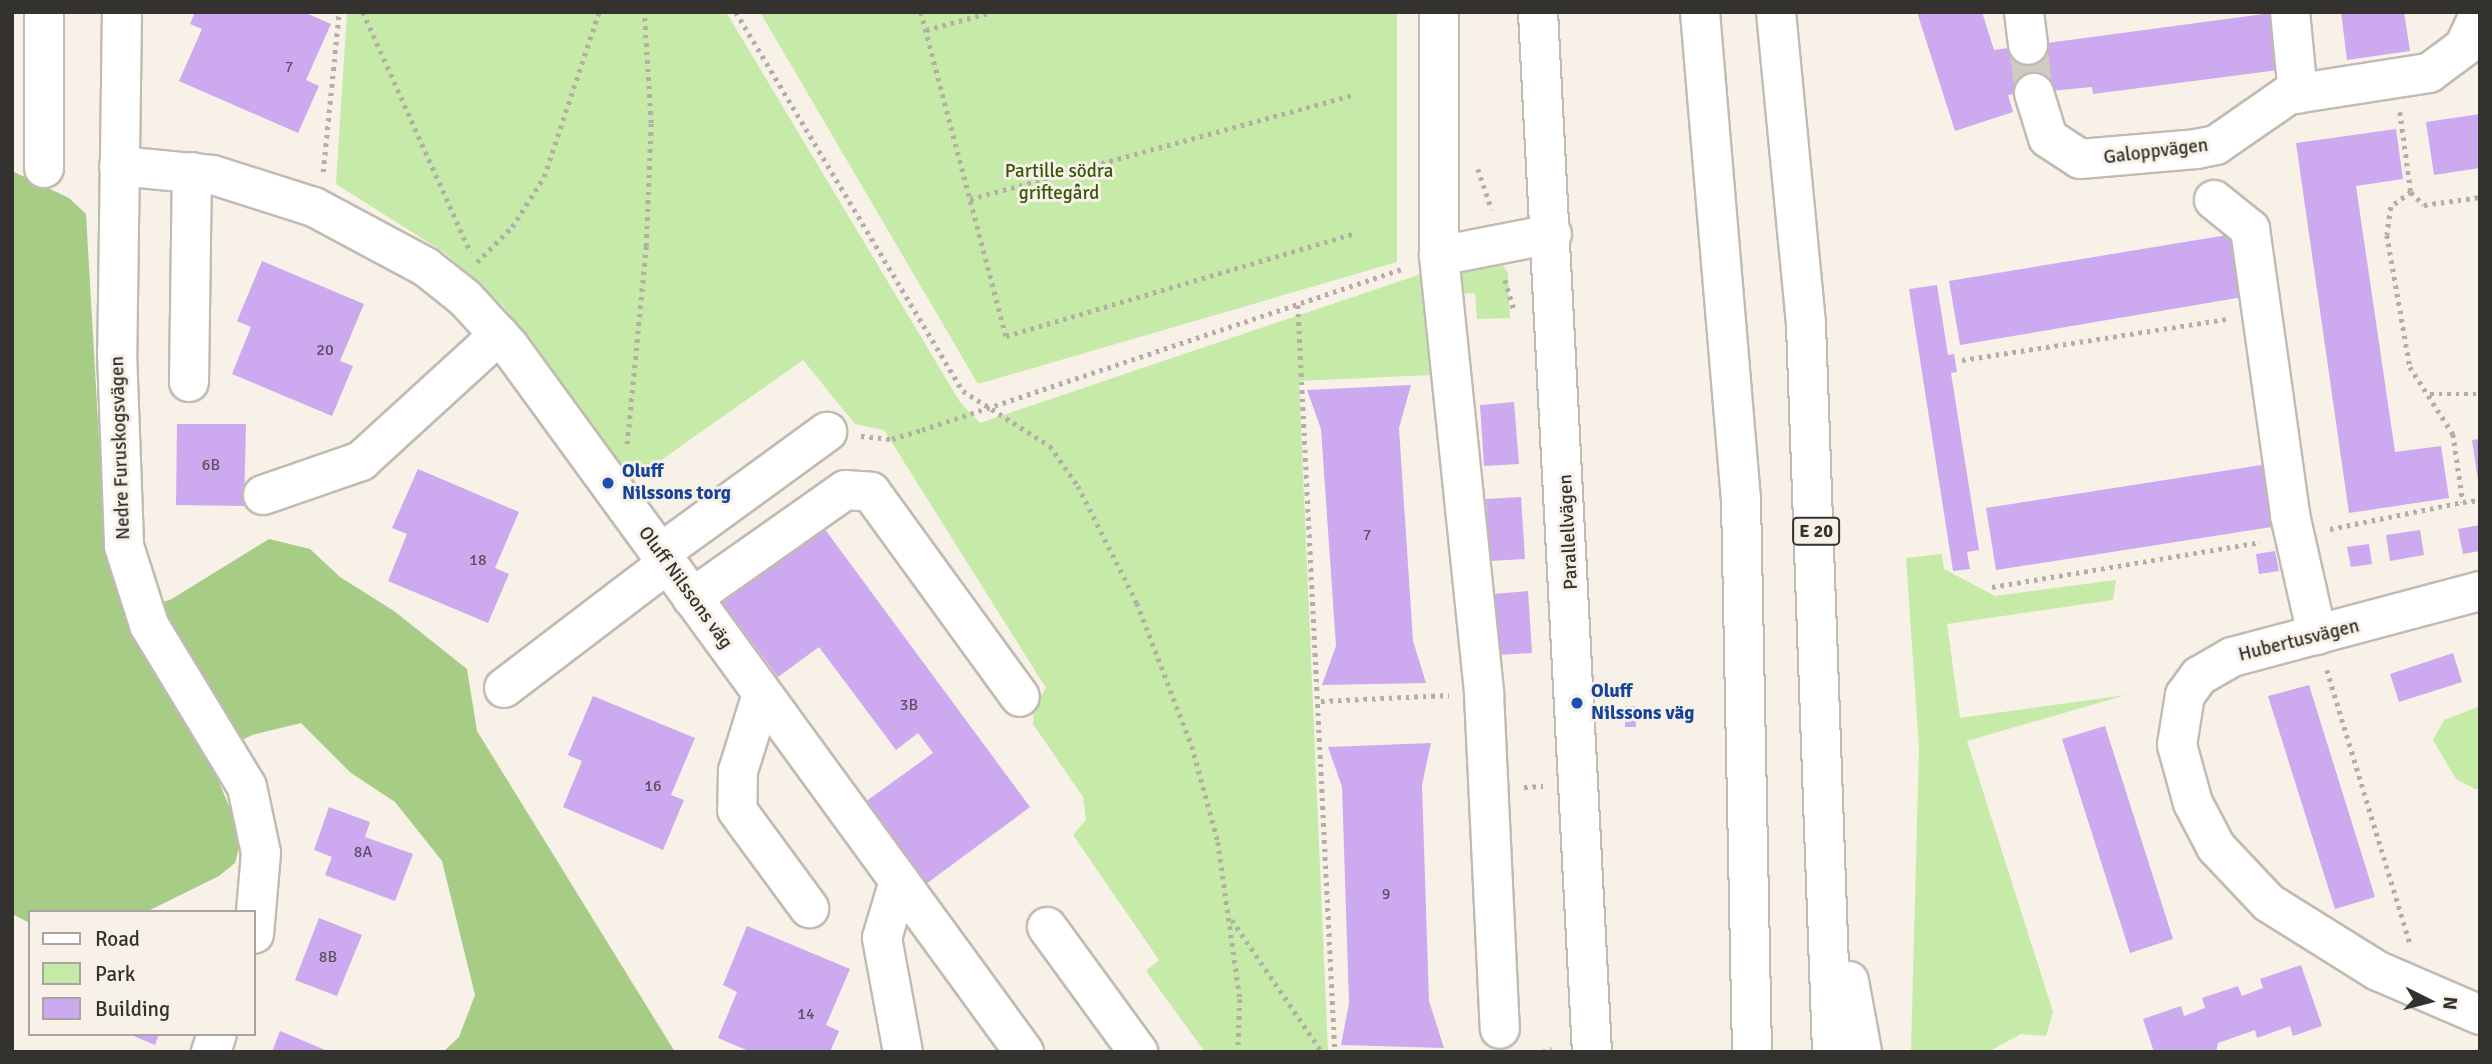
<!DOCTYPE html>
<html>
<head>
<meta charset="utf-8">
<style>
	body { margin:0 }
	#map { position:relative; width:2492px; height:1064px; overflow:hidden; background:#f7f1e8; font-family:Signika,sans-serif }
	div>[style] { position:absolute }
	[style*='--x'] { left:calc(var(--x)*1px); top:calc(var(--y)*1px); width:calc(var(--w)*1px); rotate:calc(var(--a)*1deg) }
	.green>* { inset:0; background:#c6eaa7 }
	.forest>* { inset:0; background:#a7cc85 }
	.building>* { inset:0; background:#cda9ef }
	.minor-tunnel>* { height:38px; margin-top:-19px; transform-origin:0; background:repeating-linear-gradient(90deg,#d0cbc3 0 38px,transparent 0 57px) }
	.path>* { height:4.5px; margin-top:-2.25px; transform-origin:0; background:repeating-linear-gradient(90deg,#b3aea7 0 3.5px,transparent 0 8.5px) }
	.roads { filter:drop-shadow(2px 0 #c1bbb3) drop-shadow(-2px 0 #c1bbb3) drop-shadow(0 2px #c1bbb3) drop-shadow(0 -2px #c1bbb3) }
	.minor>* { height:38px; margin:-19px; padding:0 19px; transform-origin:19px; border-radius:19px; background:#fff }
	.highway>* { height:38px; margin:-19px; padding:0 19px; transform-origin:19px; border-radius:19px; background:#fff }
	.dots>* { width:19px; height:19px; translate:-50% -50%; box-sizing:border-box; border:4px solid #f7f1e8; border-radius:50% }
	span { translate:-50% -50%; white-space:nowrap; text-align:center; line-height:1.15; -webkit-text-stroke:6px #f7f1e8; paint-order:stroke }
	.number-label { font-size:16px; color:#5a505e }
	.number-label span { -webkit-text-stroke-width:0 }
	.shield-label span { padding:2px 5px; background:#f7f1e8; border:2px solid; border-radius:5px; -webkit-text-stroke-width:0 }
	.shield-label { font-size:18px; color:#34322e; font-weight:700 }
	.street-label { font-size:19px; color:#34322e }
	.park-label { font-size:19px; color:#365609 }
	.transit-label { font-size:19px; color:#164399; font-weight:700 }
	.left { translate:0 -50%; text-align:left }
	.frame { position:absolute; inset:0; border:14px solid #34322e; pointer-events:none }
	.legend { position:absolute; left:28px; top:910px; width:228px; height:126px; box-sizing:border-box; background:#f7f1e8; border:2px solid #a9a59e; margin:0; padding:9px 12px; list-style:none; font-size:21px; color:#34322e }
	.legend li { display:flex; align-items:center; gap:14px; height:35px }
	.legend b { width:35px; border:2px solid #a9a59e }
	.north { position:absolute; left:2394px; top:966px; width:70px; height:70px; -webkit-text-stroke:5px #f7f1e8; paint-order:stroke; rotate:96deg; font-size:19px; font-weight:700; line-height:28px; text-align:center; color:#34322e }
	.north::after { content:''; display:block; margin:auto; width:24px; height:32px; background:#34322e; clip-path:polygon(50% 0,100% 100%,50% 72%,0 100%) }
</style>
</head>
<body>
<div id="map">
	<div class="green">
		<i style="clip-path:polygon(347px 12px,726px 12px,960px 402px,980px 423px,1424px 273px,1501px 262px,1508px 273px,1510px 318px,1477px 319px,1475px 293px,1425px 295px,1431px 375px,1299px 381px,1328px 1052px,1205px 1052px,1146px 971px,1159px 960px,1073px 835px,1086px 820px,1083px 797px,1033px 724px,1034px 707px,1046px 688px,884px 430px,855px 424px,803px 360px,633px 480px,504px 307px,445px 253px,336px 184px)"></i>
		<i style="clip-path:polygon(760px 12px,1397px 12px,1397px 262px,978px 384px)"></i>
		<i style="clip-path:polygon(1942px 554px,1944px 569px,1995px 596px,2116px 580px,2113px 600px,1947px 624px,1960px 718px,2126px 695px,1967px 741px,2053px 1012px,2046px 1036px,2021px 1034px,1988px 1052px,1911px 1052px,1919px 747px,1906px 558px)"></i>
		<i style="clip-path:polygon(2480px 706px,2480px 789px,2475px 789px,2456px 779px,2433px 740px,2444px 720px)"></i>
	</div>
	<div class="forest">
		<i style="clip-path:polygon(12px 171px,69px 198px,86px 214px,104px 526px,124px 611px,170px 600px,269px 539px,310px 549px,340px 577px,394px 611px,467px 669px,477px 731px,675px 1052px,443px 1052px,459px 1037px,475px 995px,442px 861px,395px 802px,351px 773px,301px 723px,252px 735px,208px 757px,242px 836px,235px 863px,219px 876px,146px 912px,30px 912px,30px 923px,12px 914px)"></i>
	</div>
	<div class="building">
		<i style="clip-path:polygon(195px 12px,304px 12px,331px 24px,306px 80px,319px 86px,298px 133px,179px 81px,202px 29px,190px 24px)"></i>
		<i style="clip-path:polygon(1917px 12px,1982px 12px,1994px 50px,2279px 12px,2286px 69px,2093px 94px,2092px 87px,2008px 95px,2013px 112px,1955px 131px)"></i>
		<i style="clip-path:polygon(2341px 12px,2404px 12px,2410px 51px,2347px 60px)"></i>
		<i style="clip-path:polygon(2480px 114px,2480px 168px,2434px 175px,2426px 122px)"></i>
		<i style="clip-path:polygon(2396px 129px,2403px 179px,2356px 186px,2395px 452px,2441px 446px,2449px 498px,2349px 513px,2296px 143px)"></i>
		<i style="clip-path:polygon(2233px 234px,2243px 297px,1960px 345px,1949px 281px)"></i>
		<i style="clip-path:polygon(262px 261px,364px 304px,340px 361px,353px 366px,332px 416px,232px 374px,251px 327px,237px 321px)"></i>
		<i style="clip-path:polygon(1937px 285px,1948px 355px,1954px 354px,1957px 372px,1951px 373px,1979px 550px,1967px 552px,1970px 569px,1953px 571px,1909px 289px)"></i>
		<i style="clip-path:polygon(1411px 385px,1399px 428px,1413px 641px,1426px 683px,1322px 685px,1336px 646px,1321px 429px,1307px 390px)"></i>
		<i style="clip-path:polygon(1514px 402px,1519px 464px,1484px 466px,1480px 405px)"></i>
		<i style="clip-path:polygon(177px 424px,246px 424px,244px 506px,176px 505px)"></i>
		<i style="clip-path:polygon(2480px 439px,2480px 480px,2478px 480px,2472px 440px)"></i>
		<i style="clip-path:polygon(2268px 464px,2278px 526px,1996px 570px,1986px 508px)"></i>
		<i style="clip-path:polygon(418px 469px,519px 512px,495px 568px,509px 574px,488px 623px,388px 581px,407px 534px,392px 528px)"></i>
		<i style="clip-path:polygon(1521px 497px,1525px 559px,1490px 561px,1486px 499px)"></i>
		<i style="clip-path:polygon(821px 524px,1030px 807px,926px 884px,865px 802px,933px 753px,918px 733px,896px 750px,819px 647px,778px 677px,720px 599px)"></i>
		<i style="clip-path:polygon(2480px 525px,2480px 551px,2463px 554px,2458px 529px)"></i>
		<i style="clip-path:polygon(2420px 530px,2424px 555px,2390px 561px,2386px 535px)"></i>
		<i style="clip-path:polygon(2369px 544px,2372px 564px,2351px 567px,2347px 547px)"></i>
		<i style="clip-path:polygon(2275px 551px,2279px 571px,2259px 574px,2256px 554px)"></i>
		<i style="clip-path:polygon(1528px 591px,1532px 653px,1497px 655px,1493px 594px)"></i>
		<i style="clip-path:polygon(2453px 653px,2462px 682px,2399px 702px,2390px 674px)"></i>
		<i style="clip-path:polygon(2309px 685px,2375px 897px,2335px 909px,2268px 696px)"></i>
		<i style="clip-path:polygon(593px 696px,695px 738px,671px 795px,684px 800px,663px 850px,563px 807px,582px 761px,568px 755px)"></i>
		<i style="clip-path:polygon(1625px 706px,1635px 706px,1636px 727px,1625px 727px)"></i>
		<i style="clip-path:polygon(2105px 726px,2173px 939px,2130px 953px,2062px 739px)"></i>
		<i style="clip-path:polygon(1431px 743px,1422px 785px,1429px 1001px,1444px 1048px,1341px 1045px,1349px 1003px,1342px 787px,1328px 747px)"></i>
		<i style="clip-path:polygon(329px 807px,370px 822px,365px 837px,413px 854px,395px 901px,325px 875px,332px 857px,314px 850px)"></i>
		<i style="clip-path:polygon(319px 918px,362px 935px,337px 996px,295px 980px)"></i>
		<i style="clip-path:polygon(747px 926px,850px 969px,826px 1025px,839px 1031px,830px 1052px,751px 1052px,718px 1038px,737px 992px,723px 985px)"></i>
		<i style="clip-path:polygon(2301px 965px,2322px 1026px,2293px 1036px,2290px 1026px,2257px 1038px,2255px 1030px,2218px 1043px,2216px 1052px,2154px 1052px,2143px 1019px,2181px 1006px,2184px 1016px,2205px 1008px,2202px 998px,2238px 986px,2242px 996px,2263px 988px,2260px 979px)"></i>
		<i style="clip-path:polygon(280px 1031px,330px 1052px,272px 1052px)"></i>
		<i style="clip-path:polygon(129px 1034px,159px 1034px,155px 1045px)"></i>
	</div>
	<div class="minor-tunnel">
		<i style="--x:2028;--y:45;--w:48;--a:82.9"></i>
	</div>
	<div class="path">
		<i style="--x:363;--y:12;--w:264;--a:65.9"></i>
		<i style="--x:736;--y:12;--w:442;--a:59.1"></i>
		<i style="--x:963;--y:391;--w:103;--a:32.3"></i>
		<i style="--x:1050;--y:446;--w:49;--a:55"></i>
		<i style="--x:1078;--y:486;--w:131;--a:63.2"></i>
		<i style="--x:1137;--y:603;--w:153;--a:69"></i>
		<i style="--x:1192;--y:746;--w:99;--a:74.8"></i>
		<i style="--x:1218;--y:842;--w:159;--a:82"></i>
		<i style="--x:1240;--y:999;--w:53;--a:92.2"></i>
		<i style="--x:921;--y:12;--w:335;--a:75.3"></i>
		<i style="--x:1006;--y:336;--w:365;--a:-16.4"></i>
		<i style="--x:926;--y:30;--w:68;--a:-15.3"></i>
		<i style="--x:2400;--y:112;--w:81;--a:82.2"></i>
		<i style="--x:2411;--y:192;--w:25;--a:143"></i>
		<i style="--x:2391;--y:207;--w:28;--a:98"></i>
		<i style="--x:2387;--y:235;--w:134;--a:80.1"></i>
		<i style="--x:2410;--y:367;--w:80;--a:57.3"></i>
		<i style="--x:2453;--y:434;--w:69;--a:81.6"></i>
		<i style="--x:2463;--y:502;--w:17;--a:-7"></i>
		<i style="--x:1478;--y:169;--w:43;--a:71.1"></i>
		<i style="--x:323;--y:172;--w:161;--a:-84.3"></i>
		<i style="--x:2411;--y:192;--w:18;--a:45"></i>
		<i style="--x:2424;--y:205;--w:57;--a:-8.1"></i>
		<i style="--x:970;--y:199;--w:398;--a:-15.2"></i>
		<i style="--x:477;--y:262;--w:49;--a:-45"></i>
		<i style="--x:512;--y:227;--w:59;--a:-57.4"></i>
		<i style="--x:544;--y:177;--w:174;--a:-71.6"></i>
		<i style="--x:1505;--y:280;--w:30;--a:73"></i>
		<i style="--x:1298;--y:305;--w:748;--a:87.16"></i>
		<i style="--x:1962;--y:360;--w:267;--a:-8.8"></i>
		<i style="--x:2430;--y:394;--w:50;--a:0"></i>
		<i style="--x:861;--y:436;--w:31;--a:6"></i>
		<i style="--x:892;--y:439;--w:31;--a:-17"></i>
		<i style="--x:922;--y:430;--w:509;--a:-18.54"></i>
		<i style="--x:627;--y:444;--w:199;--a:-84.5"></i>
		<i style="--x:646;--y:246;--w:123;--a:-87.7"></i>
		<i style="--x:651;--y:123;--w:111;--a:-93.6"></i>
		<i style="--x:2330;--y:529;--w:136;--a:-11.5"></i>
		<i style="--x:1992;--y:587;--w:272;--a:-9.5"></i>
		<i style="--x:2327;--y:670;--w:288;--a:73.1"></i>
		<i style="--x:1321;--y:701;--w:128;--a:-2.7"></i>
		<i style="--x:1524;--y:787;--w:19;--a:-3"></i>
		<i style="--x:1232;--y:920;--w:160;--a:55.7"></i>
		<i style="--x:1542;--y:1052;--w:10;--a:-17"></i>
	</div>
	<div class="roads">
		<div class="minor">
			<i style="--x:44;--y:12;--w:156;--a:90"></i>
			<i style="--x:122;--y:12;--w:340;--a:90.8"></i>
			<i style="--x:117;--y:352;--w:194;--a:87.9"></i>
			<i style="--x:124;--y:546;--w:83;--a:72.4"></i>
			<i style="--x:149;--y:625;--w:189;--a:58.8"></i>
			<i style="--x:247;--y:787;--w:67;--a:78"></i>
			<i style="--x:261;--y:853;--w:81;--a:94.9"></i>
			<i style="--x:1439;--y:12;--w:244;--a:90"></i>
			<i style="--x:1439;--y:256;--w:115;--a:-11"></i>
			<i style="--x:1538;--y:12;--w:1041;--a:87.03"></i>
			<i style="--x:2024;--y:12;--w:33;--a:83"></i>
			<i style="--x:2290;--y:12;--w:82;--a:84.4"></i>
			<i style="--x:2034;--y:93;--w:47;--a:72.7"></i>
			<i style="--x:2048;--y:138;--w:38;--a:33"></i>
			<i style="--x:2080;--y:159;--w:116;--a:-4.9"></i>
			<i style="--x:2196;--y:149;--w:20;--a:-11"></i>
			<i style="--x:2216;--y:145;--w:88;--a:-34.8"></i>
			<i style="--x:2288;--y:95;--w:143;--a:-8.9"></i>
			<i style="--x:2429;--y:73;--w:44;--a:-36.6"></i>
			<i style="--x:2464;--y:47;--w:38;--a:-65"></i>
			<i style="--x:119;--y:166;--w:94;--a:5.5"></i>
			<i style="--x:213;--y:175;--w:106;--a:17.6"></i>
			<i style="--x:314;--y:207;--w:127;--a:28.2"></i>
			<i style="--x:426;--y:267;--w:50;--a:38.5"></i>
			<i style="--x:465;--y:298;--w:65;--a:47.5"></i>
			<i style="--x:509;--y:346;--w:874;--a:53.89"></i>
			<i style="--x:2214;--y:200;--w:46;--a:38.9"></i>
			<i style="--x:2250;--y:229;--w:289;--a:82"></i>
			<i style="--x:2290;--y:515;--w:123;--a:77.3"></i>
			<i style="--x:1439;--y:256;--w:440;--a:84.1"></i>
			<i style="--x:1484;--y:694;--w:335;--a:87.3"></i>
			<i style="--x:189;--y:382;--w:210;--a:-89.2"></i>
			<i style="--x:263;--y:495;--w:104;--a:-19.1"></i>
			<i style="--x:361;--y:461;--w:187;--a:-42.4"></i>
			<i style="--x:659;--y:554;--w:208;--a:-36"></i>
			<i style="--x:2480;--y:591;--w:257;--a:165.1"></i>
			<i style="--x:2232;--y:657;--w:38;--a:150"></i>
			<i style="--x:2199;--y:676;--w:24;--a:126"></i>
			<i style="--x:2185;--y:695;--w:51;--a:99.1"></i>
			<i style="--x:2177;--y:745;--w:60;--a:74.6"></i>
			<i style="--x:2193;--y:803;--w:50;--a:62.4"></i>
			<i style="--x:2216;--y:847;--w:77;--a:46.6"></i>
			<i style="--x:2269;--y:903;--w:128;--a:32"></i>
			<i style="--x:2378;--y:971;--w:111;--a:23.3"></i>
			<i style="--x:692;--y:598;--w:187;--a:-35.2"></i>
			<i style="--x:845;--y:490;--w:26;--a:4"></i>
			<i style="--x:871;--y:492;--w:253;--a:54"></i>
			<i style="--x:504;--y:688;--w:205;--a:-37.3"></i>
			<i style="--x:762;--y:694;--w:81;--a:107.3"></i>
			<i style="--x:738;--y:771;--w:39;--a:91"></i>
			<i style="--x:737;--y:810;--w:122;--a:53.7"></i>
			<i style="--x:899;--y:881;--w:59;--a:106.6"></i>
			<i style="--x:882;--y:938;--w:116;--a:79.6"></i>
			<i style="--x:1047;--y:927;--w:155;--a:53.9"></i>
			<i style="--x:211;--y:1052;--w:19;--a:-72"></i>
		</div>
		<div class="highway">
			<i style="--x:1700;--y:12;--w:490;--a:85.2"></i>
			<i style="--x:1741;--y:500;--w:552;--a:88.86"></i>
			<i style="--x:1776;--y:12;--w:314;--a:84.5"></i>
			<i style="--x:1806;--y:325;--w:727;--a:87.95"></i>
			<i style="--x:1849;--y:981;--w:72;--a:79.6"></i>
		</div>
	</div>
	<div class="dots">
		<i style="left:608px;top:483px;background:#1a4fb4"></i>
		<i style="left:1577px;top:703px;background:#1a4fb4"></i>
	</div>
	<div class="number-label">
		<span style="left:289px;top:67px">7</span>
		<span style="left:325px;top:350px">20</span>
		<span style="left:211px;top:465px">6B</span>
		<span style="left:1367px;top:535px">7</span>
		<span style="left:478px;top:560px">18</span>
		<span style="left:909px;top:705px">3B</span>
		<span style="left:653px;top:786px">16</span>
		<span style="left:363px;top:852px">8A</span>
		<span style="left:1386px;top:894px">9</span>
		<span style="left:328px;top:957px">8B</span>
		<span style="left:806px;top:1014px">14</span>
	</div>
	<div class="shield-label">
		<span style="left:1816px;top:531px">E 20</span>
	</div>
	<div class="street-label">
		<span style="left:2156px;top:152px;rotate:-7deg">Galoppvägen</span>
		<span style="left:121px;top:448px;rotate:-92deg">Nedre Furuskogsvägen</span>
		<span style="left:1569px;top:532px;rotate:-93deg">Parallellvägen</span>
		<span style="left:685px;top:588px;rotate:54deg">Oluff Nilssons väg</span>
		<span style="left:2299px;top:641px;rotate:-14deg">Hubertusvägen</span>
	</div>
	<div class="park-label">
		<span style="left:1059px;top:183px">Partille södra<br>griftegård</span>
	</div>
	<div class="transit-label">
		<span class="left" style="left:622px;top:483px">Oluff<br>Nilssons torg</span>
		<span class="left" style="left:1591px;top:703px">Oluff<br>Nilssons väg</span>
	</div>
	<div class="frame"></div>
	<ul class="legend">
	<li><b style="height:9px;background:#fff"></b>Road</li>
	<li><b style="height:19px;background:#c6eaa7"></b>Park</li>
	<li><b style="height:19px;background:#cda9ef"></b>Building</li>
	</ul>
	<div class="north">N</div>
</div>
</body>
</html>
